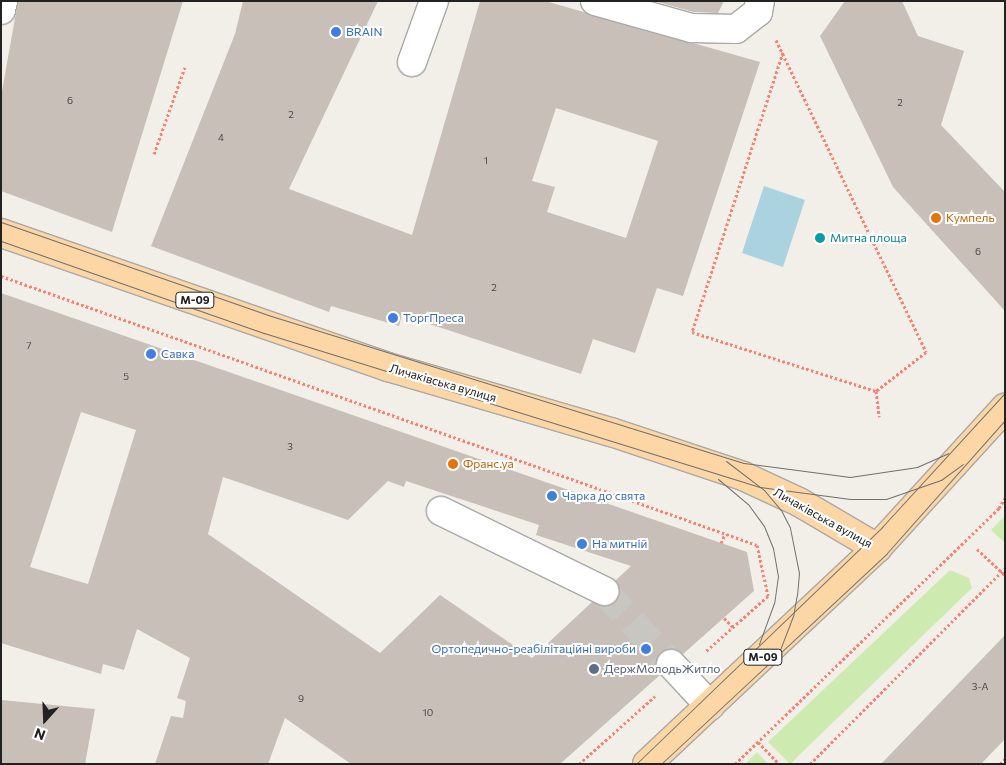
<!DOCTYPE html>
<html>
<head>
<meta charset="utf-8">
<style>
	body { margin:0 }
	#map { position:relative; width:1006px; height:765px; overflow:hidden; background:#f2efe9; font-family:Commissioner,sans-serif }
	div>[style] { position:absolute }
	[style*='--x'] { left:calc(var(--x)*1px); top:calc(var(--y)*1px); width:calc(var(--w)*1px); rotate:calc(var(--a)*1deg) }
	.grass>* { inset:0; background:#cdebb0 }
	.water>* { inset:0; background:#aad3df }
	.building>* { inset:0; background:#c7bfb8 }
	.minor-tunnel>* { height:28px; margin-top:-14px; transform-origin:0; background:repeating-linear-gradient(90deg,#c8c6c1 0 28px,transparent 0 42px) }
	.path>* { height:3px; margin-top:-1.5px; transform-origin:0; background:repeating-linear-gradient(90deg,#fa8072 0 2.5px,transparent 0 5px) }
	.roads { filter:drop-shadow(1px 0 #a9a9a9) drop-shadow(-1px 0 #a9a9a9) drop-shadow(0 1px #a9a9a9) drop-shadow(0 -1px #a9a9a9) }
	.minor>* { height:28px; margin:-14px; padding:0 14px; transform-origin:14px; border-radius:14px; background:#fff }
	.major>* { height:28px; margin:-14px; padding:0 14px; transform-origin:14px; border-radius:14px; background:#fcd6a4 }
	.tram>* { height:1px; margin:-0.5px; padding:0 0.5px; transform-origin:0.5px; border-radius:0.5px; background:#707070 }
	.dots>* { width:14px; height:14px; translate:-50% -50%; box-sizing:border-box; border:2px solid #fff; border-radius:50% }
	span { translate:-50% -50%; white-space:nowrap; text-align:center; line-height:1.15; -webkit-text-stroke:4px #fff; paint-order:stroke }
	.number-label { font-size:10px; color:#4b4948 }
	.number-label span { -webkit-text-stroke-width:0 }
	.shield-label span { padding:1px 4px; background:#fff; border:1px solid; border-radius:4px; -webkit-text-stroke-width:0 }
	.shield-label { font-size:11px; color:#222; font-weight:700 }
	.shop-label { font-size:12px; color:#366cbe }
	.left { translate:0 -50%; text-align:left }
	.right { translate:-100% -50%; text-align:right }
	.food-label { font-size:12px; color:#c56008 }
	.culture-label { font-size:12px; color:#0d838f }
	.street-label { font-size:12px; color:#222 }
	.service-label { font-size:12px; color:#4e5e75 }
	.frame { position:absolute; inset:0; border:2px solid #222; pointer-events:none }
	.north { position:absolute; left:20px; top:695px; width:50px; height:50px; -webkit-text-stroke:4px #fff; paint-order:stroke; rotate:200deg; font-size:14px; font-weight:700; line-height:20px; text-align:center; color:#222 }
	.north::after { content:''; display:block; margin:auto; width:18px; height:22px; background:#222; clip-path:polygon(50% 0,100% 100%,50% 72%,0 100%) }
</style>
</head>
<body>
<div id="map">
	<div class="grass">
		<i style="clip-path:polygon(1005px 516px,1005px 543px,991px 530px)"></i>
		<i style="clip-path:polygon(950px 570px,969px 578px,972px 588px,790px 764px,768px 742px)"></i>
		<i style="clip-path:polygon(757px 752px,768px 764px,745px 764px)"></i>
	</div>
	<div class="water">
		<i style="clip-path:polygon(764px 186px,805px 200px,783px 267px,742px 253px)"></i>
	</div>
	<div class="building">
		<i style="clip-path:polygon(18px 1px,183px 1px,112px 232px,1px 191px,1px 97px)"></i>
		<i style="clip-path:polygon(evenodd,243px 1px,378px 1px,289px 189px,412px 235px,480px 1px,545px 1px,760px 62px,683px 296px,657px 288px,635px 353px,593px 339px,581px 374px,402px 315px,399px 326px,331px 306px,329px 312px,151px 246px,235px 34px,243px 1px,556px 108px,658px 141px,626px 238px,547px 212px,555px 187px,532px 181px,556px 108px)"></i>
		<i style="clip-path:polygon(654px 1px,724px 1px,718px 13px,694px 12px)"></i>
		<i style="clip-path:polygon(845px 1px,902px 1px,918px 36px,964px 51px,941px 125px,1005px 192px,1005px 311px,893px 187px,820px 36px)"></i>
		<i style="clip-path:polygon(evenodd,1px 293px,747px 552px,754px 591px,683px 654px,675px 649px,661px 652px,656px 660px,660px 675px,560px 764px,351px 764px,285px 718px,268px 764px,155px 764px,171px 716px,183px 718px,186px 701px,177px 698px,190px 658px,137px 629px,124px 670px,103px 664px,101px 674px,1px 643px,1px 293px,81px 412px,136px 430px,88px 584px,30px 567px,81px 412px,1px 293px,223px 477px,348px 520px,388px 481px,404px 487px,406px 481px,539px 525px,536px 535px,631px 566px,615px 581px,620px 590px,613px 604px,605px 607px,592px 602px,532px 658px,440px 595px,380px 653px,208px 534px,223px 477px)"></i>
		<i style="clip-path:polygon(1005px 635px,1005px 739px,981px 764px,881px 764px)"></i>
		<i style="clip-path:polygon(1px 700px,95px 709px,85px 764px,1px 764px)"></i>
	</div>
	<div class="minor-tunnel">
		<i style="--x:604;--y:591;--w:99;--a:47.5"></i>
	</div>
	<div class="path">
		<i style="--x:776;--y:40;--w:346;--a:64.3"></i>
		<i style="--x:926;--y:352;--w:63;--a:142"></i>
		<i style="--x:783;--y:52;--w:294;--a:108"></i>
		<i style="--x:692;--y:332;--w:193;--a:17.8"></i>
		<i style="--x:876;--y:391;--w:26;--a:83"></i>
		<i style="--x:154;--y:154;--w:92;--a:-70.4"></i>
		<i style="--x:1;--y:276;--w:802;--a:19.59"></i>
		<i style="--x:757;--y:545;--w:52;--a:77.8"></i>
		<i style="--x:768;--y:596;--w:84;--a:138.4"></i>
		<i style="--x:721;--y:543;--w:10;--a:-66"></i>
		<i style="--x:977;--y:549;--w:38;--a:43"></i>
		<i style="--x:724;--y:618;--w:13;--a:45"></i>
		<i style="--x:758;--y:742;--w:30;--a:46"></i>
		<i style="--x:579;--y:764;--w:102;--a:-41.8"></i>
		<i style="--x:735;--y:764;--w:368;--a:-44.1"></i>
		<i style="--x:999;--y:508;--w:12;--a:-59"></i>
		<i style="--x:810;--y:764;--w:276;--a:-45.1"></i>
		<i style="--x:1000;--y:764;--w:7;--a:-45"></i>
	</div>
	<div class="roads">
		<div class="minor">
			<i style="--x:595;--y:1;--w:101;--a:15.6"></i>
			<i style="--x:692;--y:28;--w:44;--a:1.3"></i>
			<i style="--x:736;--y:29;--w:28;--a:-38"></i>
			<i style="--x:758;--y:12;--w:11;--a:-80"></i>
			<i style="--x:1;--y:10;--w:9;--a:-77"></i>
			<i style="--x:412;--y:62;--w:65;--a:-70.2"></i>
			<i style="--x:441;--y:511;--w:182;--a:26.1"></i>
			<i style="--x:671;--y:664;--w:57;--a:47.1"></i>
		</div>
		<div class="major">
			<i style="--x:1;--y:233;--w:410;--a:19.1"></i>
			<i style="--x:388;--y:367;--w:232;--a:16.3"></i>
			<i style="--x:611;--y:432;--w:139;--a:18.4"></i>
			<i style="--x:743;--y:476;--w:62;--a:24.9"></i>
			<i style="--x:799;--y:502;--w:91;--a:30.5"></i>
			<i style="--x:647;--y:764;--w:316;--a:-43.2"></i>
			<i style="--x:877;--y:548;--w:190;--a:-47.6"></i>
		</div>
	</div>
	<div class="tram">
		<i style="--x:1;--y:222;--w:283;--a:19.2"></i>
		<i style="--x:268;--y:315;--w:498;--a:17.3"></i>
		<i style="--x:744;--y:463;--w:107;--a:7.5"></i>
		<i style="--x:850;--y:477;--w:68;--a:-8.5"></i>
		<i style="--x:917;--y:467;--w:34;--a:-24"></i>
		<i style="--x:1;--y:241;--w:279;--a:19.3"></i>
		<i style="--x:264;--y:333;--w:519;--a:17.25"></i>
		<i style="--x:760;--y:487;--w:91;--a:7.6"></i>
		<i style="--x:850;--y:499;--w:36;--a:0"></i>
		<i style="--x:886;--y:499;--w:58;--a:-19.1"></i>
		<i style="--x:941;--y:480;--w:27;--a:-36"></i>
		<i style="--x:726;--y:461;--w:48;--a:37.3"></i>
		<i style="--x:764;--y:490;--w:26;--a:50"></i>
		<i style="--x:781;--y:510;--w:20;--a:63"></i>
		<i style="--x:790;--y:528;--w:46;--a:78.7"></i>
		<i style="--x:799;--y:573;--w:21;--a:95"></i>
		<i style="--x:797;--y:594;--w:22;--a:100"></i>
		<i style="--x:793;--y:616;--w:39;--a:111"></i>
		<i style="--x:718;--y:479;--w:39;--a:40"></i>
		<i style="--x:748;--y:504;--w:27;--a:54"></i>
		<i style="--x:764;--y:526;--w:24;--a:68"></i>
		<i style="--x:773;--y:548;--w:28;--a:80"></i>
		<i style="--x:778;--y:576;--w:27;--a:98"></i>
		<i style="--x:774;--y:603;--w:44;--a:110.1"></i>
		<i style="--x:636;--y:764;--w:342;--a:-43.9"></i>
		<i style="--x:882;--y:527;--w:182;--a:-47.5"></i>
		<i style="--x:661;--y:764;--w:309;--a:-43"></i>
		<i style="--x:887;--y:553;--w:178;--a:-48.4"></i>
	</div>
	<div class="dots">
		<i style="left:336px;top:32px;background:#3f7fe0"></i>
		<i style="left:936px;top:218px;background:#e8710a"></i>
		<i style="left:820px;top:238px;background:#0f9aa8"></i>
		<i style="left:393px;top:318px;background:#3f7fe0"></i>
		<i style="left:151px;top:354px;background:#3f7fe0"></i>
		<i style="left:453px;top:464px;background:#e8710a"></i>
		<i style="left:552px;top:496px;background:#3f7fe0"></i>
		<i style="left:582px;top:544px;background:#3f7fe0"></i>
		<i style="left:646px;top:649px;background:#3f7fe0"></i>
		<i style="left:594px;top:669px;background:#5c6f8a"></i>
	</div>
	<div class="number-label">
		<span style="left:70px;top:101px">6</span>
		<span style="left:900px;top:103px">2</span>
		<span style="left:291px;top:115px">2</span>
		<span style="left:221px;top:138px">4</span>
		<span style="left:486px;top:161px">1</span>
		<span style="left:978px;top:252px">6</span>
		<span style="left:494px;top:288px">2</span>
		<span style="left:29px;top:346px">7</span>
		<span style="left:126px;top:377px">5</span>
		<span style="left:290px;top:447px">3</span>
		<span style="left:980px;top:687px">3-А</span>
		<span style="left:301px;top:699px">9</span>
		<span style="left:428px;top:713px">10</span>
	</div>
	<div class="shield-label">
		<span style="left:195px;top:300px">М-09</span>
		<span style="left:763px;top:657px">М-09</span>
	</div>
	<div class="shop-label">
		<span class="left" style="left:346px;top:32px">BRAIN</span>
		<span class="left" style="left:403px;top:318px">ТоргПреса</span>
		<span class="left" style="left:161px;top:354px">Савка</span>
		<span class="left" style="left:562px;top:496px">Чарка до свята</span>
		<span class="left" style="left:592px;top:544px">На митній</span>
		<span class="right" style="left:636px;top:649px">Ортопедично-реабілітаційні вироби</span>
	</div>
	<div class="food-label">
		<span class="left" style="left:946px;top:218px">Кумпель</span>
		<span class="left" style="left:463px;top:464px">Франс.уа</span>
	</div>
	<div class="culture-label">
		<span class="left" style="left:830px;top:238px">Митна площа</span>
	</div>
	<div class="street-label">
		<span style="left:443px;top:383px;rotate:16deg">Личаківська вулиця</span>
		<span style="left:823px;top:518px;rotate:29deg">Личаківська вулиця</span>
	</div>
	<div class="service-label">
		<span class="left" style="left:604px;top:669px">ДержМолодьЖитло</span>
	</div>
	<div class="frame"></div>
	<div class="north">N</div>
</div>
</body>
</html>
